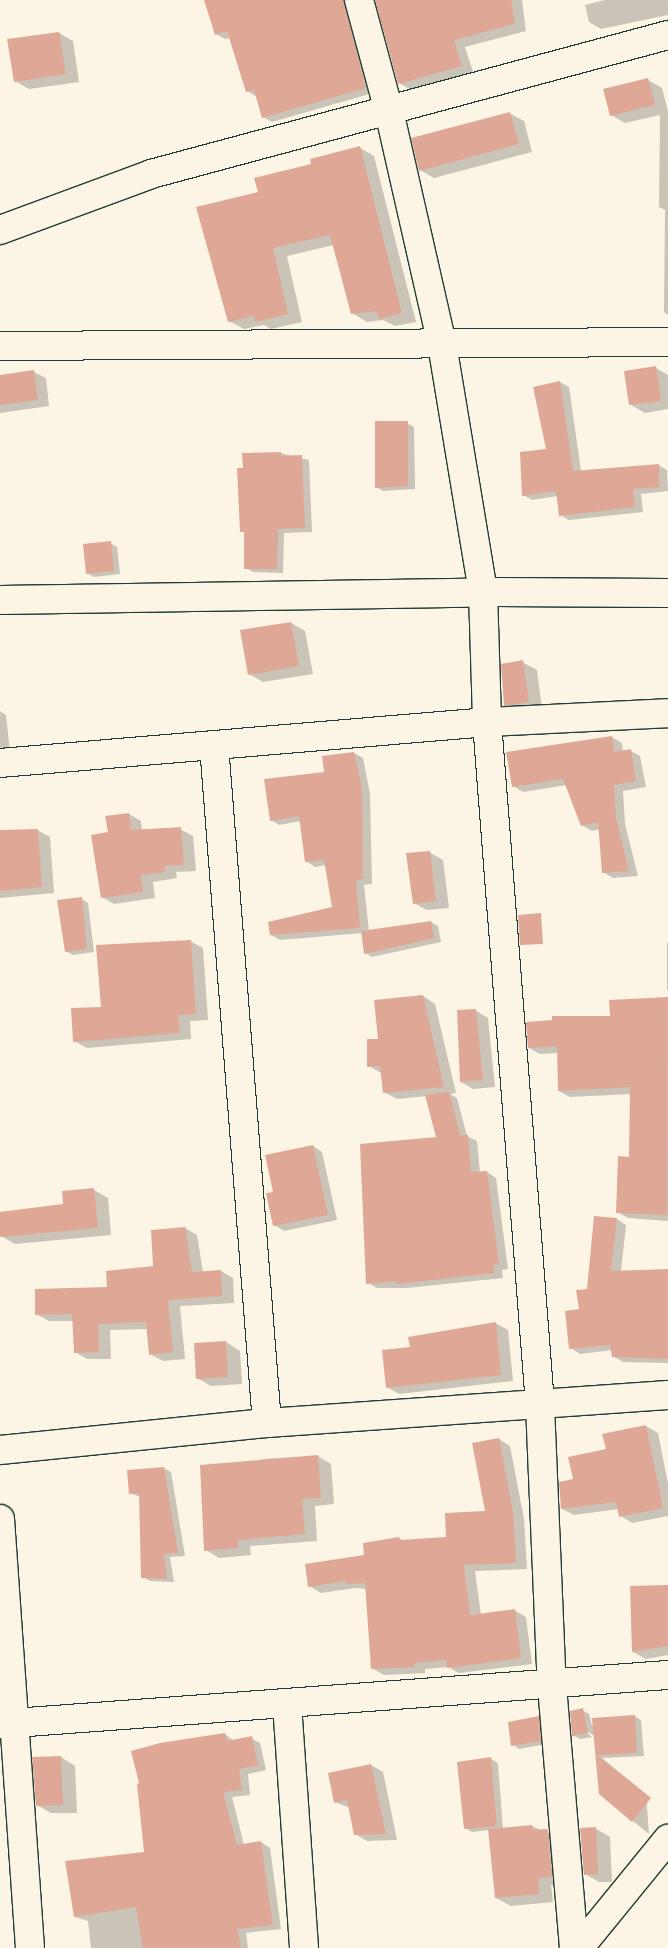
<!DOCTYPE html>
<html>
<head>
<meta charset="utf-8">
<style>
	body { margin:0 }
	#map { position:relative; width:668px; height:1948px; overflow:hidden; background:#fcf5e5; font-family:Delius,sans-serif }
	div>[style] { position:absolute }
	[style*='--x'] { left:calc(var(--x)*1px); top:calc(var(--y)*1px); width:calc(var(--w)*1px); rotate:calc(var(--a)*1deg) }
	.shadow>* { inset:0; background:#0003 }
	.building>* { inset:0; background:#dfa896 }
	.roads { filter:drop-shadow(1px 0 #1f3d34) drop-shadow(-1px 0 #1f3d34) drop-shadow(0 1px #1f3d34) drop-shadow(0 -1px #1f3d34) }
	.minor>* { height:28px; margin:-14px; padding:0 14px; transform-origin:14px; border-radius:14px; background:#fcf5e5 }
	span { translate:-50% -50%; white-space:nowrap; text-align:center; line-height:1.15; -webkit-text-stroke:4px #fcf5e5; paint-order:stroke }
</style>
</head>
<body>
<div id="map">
	<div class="shadow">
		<i style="clip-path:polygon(206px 0,334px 0,344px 14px,373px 93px,272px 122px,263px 117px,257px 97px,247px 91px,230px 38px,225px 39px,216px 34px)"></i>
		<i style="clip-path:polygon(388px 0,522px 0,526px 31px,465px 47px,473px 72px,411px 90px,399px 83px)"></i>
		<i style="clip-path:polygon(605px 0,668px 0,668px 15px,601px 29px,589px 22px,585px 5px)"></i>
		<i style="clip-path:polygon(59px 33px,73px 41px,79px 82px,29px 89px,15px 81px)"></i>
		<i style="clip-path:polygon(648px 80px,662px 88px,668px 111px,668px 315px,664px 312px,665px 210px,659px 207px,660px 115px,625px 123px,611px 115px)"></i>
		<i style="clip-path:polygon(509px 113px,524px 121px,532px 152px,434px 178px,420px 170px)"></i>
		<i style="clip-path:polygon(360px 148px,374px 156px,416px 322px,395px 326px,383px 320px,367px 322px,352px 313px,334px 245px,287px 256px,302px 322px,271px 329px,264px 325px,244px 329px,229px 321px,259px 193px,313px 165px)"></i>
		<i style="clip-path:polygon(656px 368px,668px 375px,668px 409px,645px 413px,631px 405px)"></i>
		<i style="clip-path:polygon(34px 372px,46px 378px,49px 406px,0 413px,0 376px)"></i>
		<i style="clip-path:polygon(560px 382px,569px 387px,581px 471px,658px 465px,667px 470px,668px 491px,641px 494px,643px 512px,569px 520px,560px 515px,558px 496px,532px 500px,523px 495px,548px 450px,534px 388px)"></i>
		<i style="clip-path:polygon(407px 423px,414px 427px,415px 489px,383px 491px,376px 487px)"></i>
		<i style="clip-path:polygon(280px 453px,309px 460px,312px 532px,284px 533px,283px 573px,253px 572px,246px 568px,246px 534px,242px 531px,244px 469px)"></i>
		<i style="clip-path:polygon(110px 543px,117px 547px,120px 574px,94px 577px,87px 573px)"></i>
		<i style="clip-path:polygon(291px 623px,305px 631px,313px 674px,263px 682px,249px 674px)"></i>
		<i style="clip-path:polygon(522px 662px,537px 670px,542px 709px,519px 713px,505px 705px)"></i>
		<i style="clip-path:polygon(0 711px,6px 715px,10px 752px,0 753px)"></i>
		<i style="clip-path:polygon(612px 737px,622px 743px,623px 752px,631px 751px,640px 756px,646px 787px,623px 791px,625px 824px,638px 876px,613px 878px,603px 872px,600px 829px,592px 831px,582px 825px,567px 785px,523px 792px,513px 786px)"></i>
		<i style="clip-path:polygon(354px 753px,363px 758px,370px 794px,372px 884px,364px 885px,369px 931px,431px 922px,438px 926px,441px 942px,372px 957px,365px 953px,363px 933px,280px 940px,271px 935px,333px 908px,326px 865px,315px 867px,306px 861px,301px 821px,279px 825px,271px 820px)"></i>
		<i style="clip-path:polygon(129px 814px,141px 821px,142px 831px,180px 829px,193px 836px,196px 871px,176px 872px,177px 878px,153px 882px,155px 898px,114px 904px,102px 897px,109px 833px)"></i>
		<i style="clip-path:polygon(37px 830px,50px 837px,54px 893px,0 898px,0 831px)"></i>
		<i style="clip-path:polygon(429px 852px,443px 860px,449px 908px,427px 910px,414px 903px)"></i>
		<i style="clip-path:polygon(82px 899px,88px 903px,94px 952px,73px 955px,66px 951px)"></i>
		<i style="clip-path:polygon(190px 941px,203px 948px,208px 1020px,190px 1021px,191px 1039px,87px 1048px,74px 1041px,103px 1008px)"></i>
		<i style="clip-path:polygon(667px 943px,668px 943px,668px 990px,667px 989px)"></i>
		<i style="clip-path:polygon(423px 996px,435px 1004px,456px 1093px,450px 1094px,457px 1098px,467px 1136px,477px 1141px,480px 1173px,487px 1172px,496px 1178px,508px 1269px,502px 1270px,503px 1278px,407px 1288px,377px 1288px,368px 1283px,437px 1138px,427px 1096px,397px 1099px,384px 1092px,381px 1073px,369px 1066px,380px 1040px)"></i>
		<i style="clip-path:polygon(668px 998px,668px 1221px,628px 1218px,617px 1212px,630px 1158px,631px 1094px,570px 1097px,559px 1091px,558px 1053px,540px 1054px,529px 1048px,611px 1017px,610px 1001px)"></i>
		<i style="clip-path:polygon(475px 1010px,488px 1018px,495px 1087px,473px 1089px,461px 1082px)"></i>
		<i style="clip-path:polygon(313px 1146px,322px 1152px,337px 1220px,284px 1231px,274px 1225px,274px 1193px)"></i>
		<i style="clip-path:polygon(94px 1190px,108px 1198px,111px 1235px,15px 1244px,1px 1236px,0 1214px,65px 1206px)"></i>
		<i style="clip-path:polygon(617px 1219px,626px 1225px,621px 1271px,668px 1270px,668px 1363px,623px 1362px,613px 1356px,612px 1350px,580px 1354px,571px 1348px,588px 1290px)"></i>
		<i style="clip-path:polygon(185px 1228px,197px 1235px,203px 1272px,221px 1271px,233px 1278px,234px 1303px,180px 1306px,185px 1359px,163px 1361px,150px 1354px,148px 1329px,110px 1330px,111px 1359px,87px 1359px,75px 1352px,74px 1321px,49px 1321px,36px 1314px,109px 1288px,154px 1267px)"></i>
		<i style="clip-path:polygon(495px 1323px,508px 1330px,513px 1381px,399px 1394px,387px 1387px)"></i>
		<i style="clip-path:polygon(226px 1342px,240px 1351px,242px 1384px,211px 1386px,197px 1378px)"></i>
		<i style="clip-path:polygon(646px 1426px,658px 1433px,668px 1484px,668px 1516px,632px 1523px,621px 1516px,619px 1509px,574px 1515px,562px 1509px,575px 1480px,607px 1450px)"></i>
		<i style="clip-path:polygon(499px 1439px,510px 1446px,524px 1519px,527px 1569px,475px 1571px,481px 1615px,514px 1610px,526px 1617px,532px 1664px,459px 1673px,448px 1667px,425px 1669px,425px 1673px,384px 1675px,372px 1668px,367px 1589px,355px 1588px,321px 1593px,309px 1586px,399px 1538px,405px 1541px,448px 1539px,486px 1512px)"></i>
		<i style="clip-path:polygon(318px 1456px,331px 1464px,334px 1504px,315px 1506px,317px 1541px,250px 1546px,251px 1555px,219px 1558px,206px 1550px,262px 1459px)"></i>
		<i style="clip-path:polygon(164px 1468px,171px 1472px,185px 1556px,170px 1557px,174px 1582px,150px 1581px,143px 1577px,140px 1497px,130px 1493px)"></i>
		<i style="clip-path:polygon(668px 1586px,668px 1655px,646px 1659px,633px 1652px)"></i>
		<i style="clip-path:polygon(582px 1710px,589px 1714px,592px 1725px,634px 1716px,641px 1720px,644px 1756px,602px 1758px,646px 1794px,649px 1834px,600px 1794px,595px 1736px,583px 1729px,592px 1737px,580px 1739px,573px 1735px)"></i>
		<i style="clip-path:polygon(539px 1718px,546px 1721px,547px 1744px,519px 1749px,513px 1745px)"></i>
		<i style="clip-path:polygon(225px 1734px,234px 1741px,251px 1738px,260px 1743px,266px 1770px,248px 1774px,250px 1795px,232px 1797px,244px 1845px,261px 1842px,270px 1848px,281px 1929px,246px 1933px,248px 1948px,91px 1948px,88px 1921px,75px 1917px,146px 1854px)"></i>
		<i style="clip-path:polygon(61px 1757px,75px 1766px,77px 1813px,51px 1813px,37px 1805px)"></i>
		<i style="clip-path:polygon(491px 1759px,498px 1763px,503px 1829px,532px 1826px,562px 1839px,566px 1884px,551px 1885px,553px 1902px,511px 1906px,496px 1898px,489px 1830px,472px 1832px,465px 1828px)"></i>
		<i style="clip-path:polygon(371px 1765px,383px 1772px,397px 1840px,367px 1841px,355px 1834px,350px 1808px,335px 1802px)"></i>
		<i style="clip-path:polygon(595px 1828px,610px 1837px,612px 1882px,599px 1882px,585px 1874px)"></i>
	</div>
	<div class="building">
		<i style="clip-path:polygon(204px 0,344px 0,366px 88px,262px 118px,254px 90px,246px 92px,227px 31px,215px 35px)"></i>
		<i style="clip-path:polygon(375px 0,511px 0,515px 24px,454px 40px,462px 66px,398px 84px)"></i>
		<i style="clip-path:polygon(59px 32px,66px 74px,14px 82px,7px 39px)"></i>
		<i style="clip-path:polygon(648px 78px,655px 105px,610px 116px,603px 89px)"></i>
		<i style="clip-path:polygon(510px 112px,519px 144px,419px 171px,411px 138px)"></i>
		<i style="clip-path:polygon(360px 146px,402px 313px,379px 319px,377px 311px,351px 314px,330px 235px,273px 248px,288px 314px,255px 322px,254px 316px,228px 322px,196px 207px,258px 192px,254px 178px,311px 164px,310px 159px)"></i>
		<i style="clip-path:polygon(656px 366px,661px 401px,629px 405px,624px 371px)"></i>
		<i style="clip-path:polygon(34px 370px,38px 400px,0 405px,0 375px)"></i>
		<i style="clip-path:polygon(560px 381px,573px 471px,659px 464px,659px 487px,633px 489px,635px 507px,559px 516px,556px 491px,522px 496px,520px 452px,546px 449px,533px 387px)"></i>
		<i style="clip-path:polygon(375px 421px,408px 421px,408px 486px,375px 488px)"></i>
		<i style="clip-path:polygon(281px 452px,281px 456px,302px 455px,305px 528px,278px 529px,277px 569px,244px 569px,244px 532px,240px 532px,237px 468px,243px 468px,242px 453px)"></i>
		<i style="clip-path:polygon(111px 541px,114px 571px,86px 574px,83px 544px)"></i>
		<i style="clip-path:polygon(291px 622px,299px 666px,248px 675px,240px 630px)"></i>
		<i style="clip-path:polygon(523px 660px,529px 702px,504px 706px,501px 664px)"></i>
		<i style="clip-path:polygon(612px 736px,614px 752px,631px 749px,636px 781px,614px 785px,616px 818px,629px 871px,602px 873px,598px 822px,581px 826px,563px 779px,512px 787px,506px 752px)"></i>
		<i style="clip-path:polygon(354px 752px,362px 788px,363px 879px,356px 880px,360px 928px,270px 935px,268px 922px,332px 907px,324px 860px,305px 862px,299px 816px,270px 821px,264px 779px,324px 772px,322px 756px)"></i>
		<i style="clip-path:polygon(129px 813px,131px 830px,181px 827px,184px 865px,164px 866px,165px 872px,141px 875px,143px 892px,101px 898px,91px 835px,108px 832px,105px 816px)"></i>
		<i style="clip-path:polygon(38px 829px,42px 887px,0 891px,0 830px)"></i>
		<i style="clip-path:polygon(430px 851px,436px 901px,413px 904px,406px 853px)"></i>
		<i style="clip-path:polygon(82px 897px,87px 949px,65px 952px,57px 900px)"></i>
		<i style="clip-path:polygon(541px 913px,543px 944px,520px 945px,518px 915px)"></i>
		<i style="clip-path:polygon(431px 921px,434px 938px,364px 954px,361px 931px)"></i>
		<i style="clip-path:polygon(191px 940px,196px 1014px,178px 1015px,180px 1033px,73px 1042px,71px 1008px,101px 1007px,96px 945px)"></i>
		<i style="clip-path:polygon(423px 995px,444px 1087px,383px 1093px,380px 1066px,367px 1067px,367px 1039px,378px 1039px,374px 1000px)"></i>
		<i style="clip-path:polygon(668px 997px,667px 1215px,616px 1213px,618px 1156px,629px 1157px,630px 1087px,558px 1091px,557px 1046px,528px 1048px,526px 1022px,552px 1020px,552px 1016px,610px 1016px,609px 1000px)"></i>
		<i style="clip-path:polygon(476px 1009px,483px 1080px,460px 1082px,457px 1010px)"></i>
		<i style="clip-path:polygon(449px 1092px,460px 1135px,468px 1135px,471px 1172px,487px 1171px,499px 1264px,494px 1265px,494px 1273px,397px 1284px,397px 1281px,366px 1284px,360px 1144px,436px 1137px,425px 1095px)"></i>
		<i style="clip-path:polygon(313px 1145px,328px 1215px,273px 1226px,266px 1193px,273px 1192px,265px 1155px)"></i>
		<i style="clip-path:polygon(94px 1188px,98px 1228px,0 1237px,0 1212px,63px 1204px,62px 1191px)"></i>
		<i style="clip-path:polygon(594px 1216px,617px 1218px,611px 1271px,668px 1269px,668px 1359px,612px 1357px,610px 1345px,569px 1349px,565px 1311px,579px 1309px,576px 1290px,587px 1289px)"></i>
		<i style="clip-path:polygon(185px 1227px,192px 1272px,221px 1270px,222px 1296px,168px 1300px,173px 1352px,149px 1355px,146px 1322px,98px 1324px,99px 1352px,74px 1353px,72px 1314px,35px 1315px,35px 1289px,107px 1287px,106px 1271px,153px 1266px,151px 1230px)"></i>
		<i style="clip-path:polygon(496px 1322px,501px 1375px,386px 1388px,382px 1350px,410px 1347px,408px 1337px)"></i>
		<i style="clip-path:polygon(226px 1341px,228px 1377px,196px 1379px,194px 1343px)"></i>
		<i style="clip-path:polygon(646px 1425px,663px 1508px,619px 1517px,616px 1502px,561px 1509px,559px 1482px,573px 1479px,568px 1457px,606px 1449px,602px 1434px)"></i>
		<i style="clip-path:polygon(499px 1438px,513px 1511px,516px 1563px,464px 1565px,470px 1615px,515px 1609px,521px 1658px,447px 1668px,446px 1660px,414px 1663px,414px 1667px,371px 1669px,365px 1583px,347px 1584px,346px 1581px,308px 1587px,305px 1564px,364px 1555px,363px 1543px,399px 1537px,400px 1540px,446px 1537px,445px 1513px,485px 1511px,472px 1443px)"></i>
		<i style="clip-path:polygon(318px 1455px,321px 1498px,302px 1499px,305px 1534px,238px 1540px,238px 1548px,204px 1551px,200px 1465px)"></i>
		<i style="clip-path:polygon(164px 1467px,178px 1553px,164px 1554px,167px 1579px,141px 1578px,139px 1493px,129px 1494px,127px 1470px)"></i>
		<i style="clip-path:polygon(668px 1585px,668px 1646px,632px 1652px,630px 1586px)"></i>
		<i style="clip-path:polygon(583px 1708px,588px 1733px,572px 1736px,570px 1711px)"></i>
		<i style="clip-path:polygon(635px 1715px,637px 1753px,597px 1755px,651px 1798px,632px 1822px,599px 1794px,592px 1718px)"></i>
		<i style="clip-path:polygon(539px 1716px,541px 1741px,511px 1746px,508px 1722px)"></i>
		<i style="clip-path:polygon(225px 1733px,227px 1741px,252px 1736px,258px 1765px,239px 1769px,242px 1790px,223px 1792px,237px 1845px,261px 1841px,273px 1925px,237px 1929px,241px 1948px,143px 1948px,136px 1907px,74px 1917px,65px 1861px,144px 1852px,137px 1784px,139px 1783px,131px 1751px,160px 1743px)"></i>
		<i style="clip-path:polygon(61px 1756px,63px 1805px,36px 1806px,32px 1757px)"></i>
		<i style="clip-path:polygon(491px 1757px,497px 1826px,464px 1829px,457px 1762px)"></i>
		<i style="clip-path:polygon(371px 1764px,386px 1834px,354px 1835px,347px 1800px,334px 1803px,328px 1773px)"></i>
		<i style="clip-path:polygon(532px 1825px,533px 1830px,548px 1829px,552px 1877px,538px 1878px,539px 1894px,495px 1898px,488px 1829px)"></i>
		<i style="clip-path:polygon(596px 1827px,598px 1874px,584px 1875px,580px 1828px)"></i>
	</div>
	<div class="roads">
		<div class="minor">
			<i style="--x:359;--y:0;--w:115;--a:74.9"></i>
			<i style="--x:389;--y:111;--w:239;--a:77.2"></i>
			<i style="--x:442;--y:344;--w:251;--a:80.6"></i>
			<i style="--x:483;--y:592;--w:130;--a:88.2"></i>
			<i style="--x:487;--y:722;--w:685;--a:85.56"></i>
			<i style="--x:540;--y:1405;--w:281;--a:87.6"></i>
			<i style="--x:552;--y:1686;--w:263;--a:85.2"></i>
			<i style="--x:0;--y:230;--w:161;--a:-20.3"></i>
			<i style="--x:151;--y:174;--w:535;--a:-15.05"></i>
			<i style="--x:0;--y:346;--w:668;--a:-0.34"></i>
			<i style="--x:0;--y:600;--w:483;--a:-0.9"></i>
			<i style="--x:483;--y:592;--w:185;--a:0.3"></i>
			<i style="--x:214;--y:745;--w:680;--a:85.53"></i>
			<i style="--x:0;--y:763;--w:489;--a:-4.8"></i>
			<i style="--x:487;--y:722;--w:181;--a:-2.8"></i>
			<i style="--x:0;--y:1450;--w:268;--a:-5.8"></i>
			<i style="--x:267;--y:1423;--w:402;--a:-4"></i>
			<i style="--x:0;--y:1519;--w:430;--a:86"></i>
			<i style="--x:287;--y:1704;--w:245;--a:86"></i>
			<i style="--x:0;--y:1724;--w:670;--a:-4.2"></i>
			<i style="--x:579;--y:1948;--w:141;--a:-50.8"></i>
		</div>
	</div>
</div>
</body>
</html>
